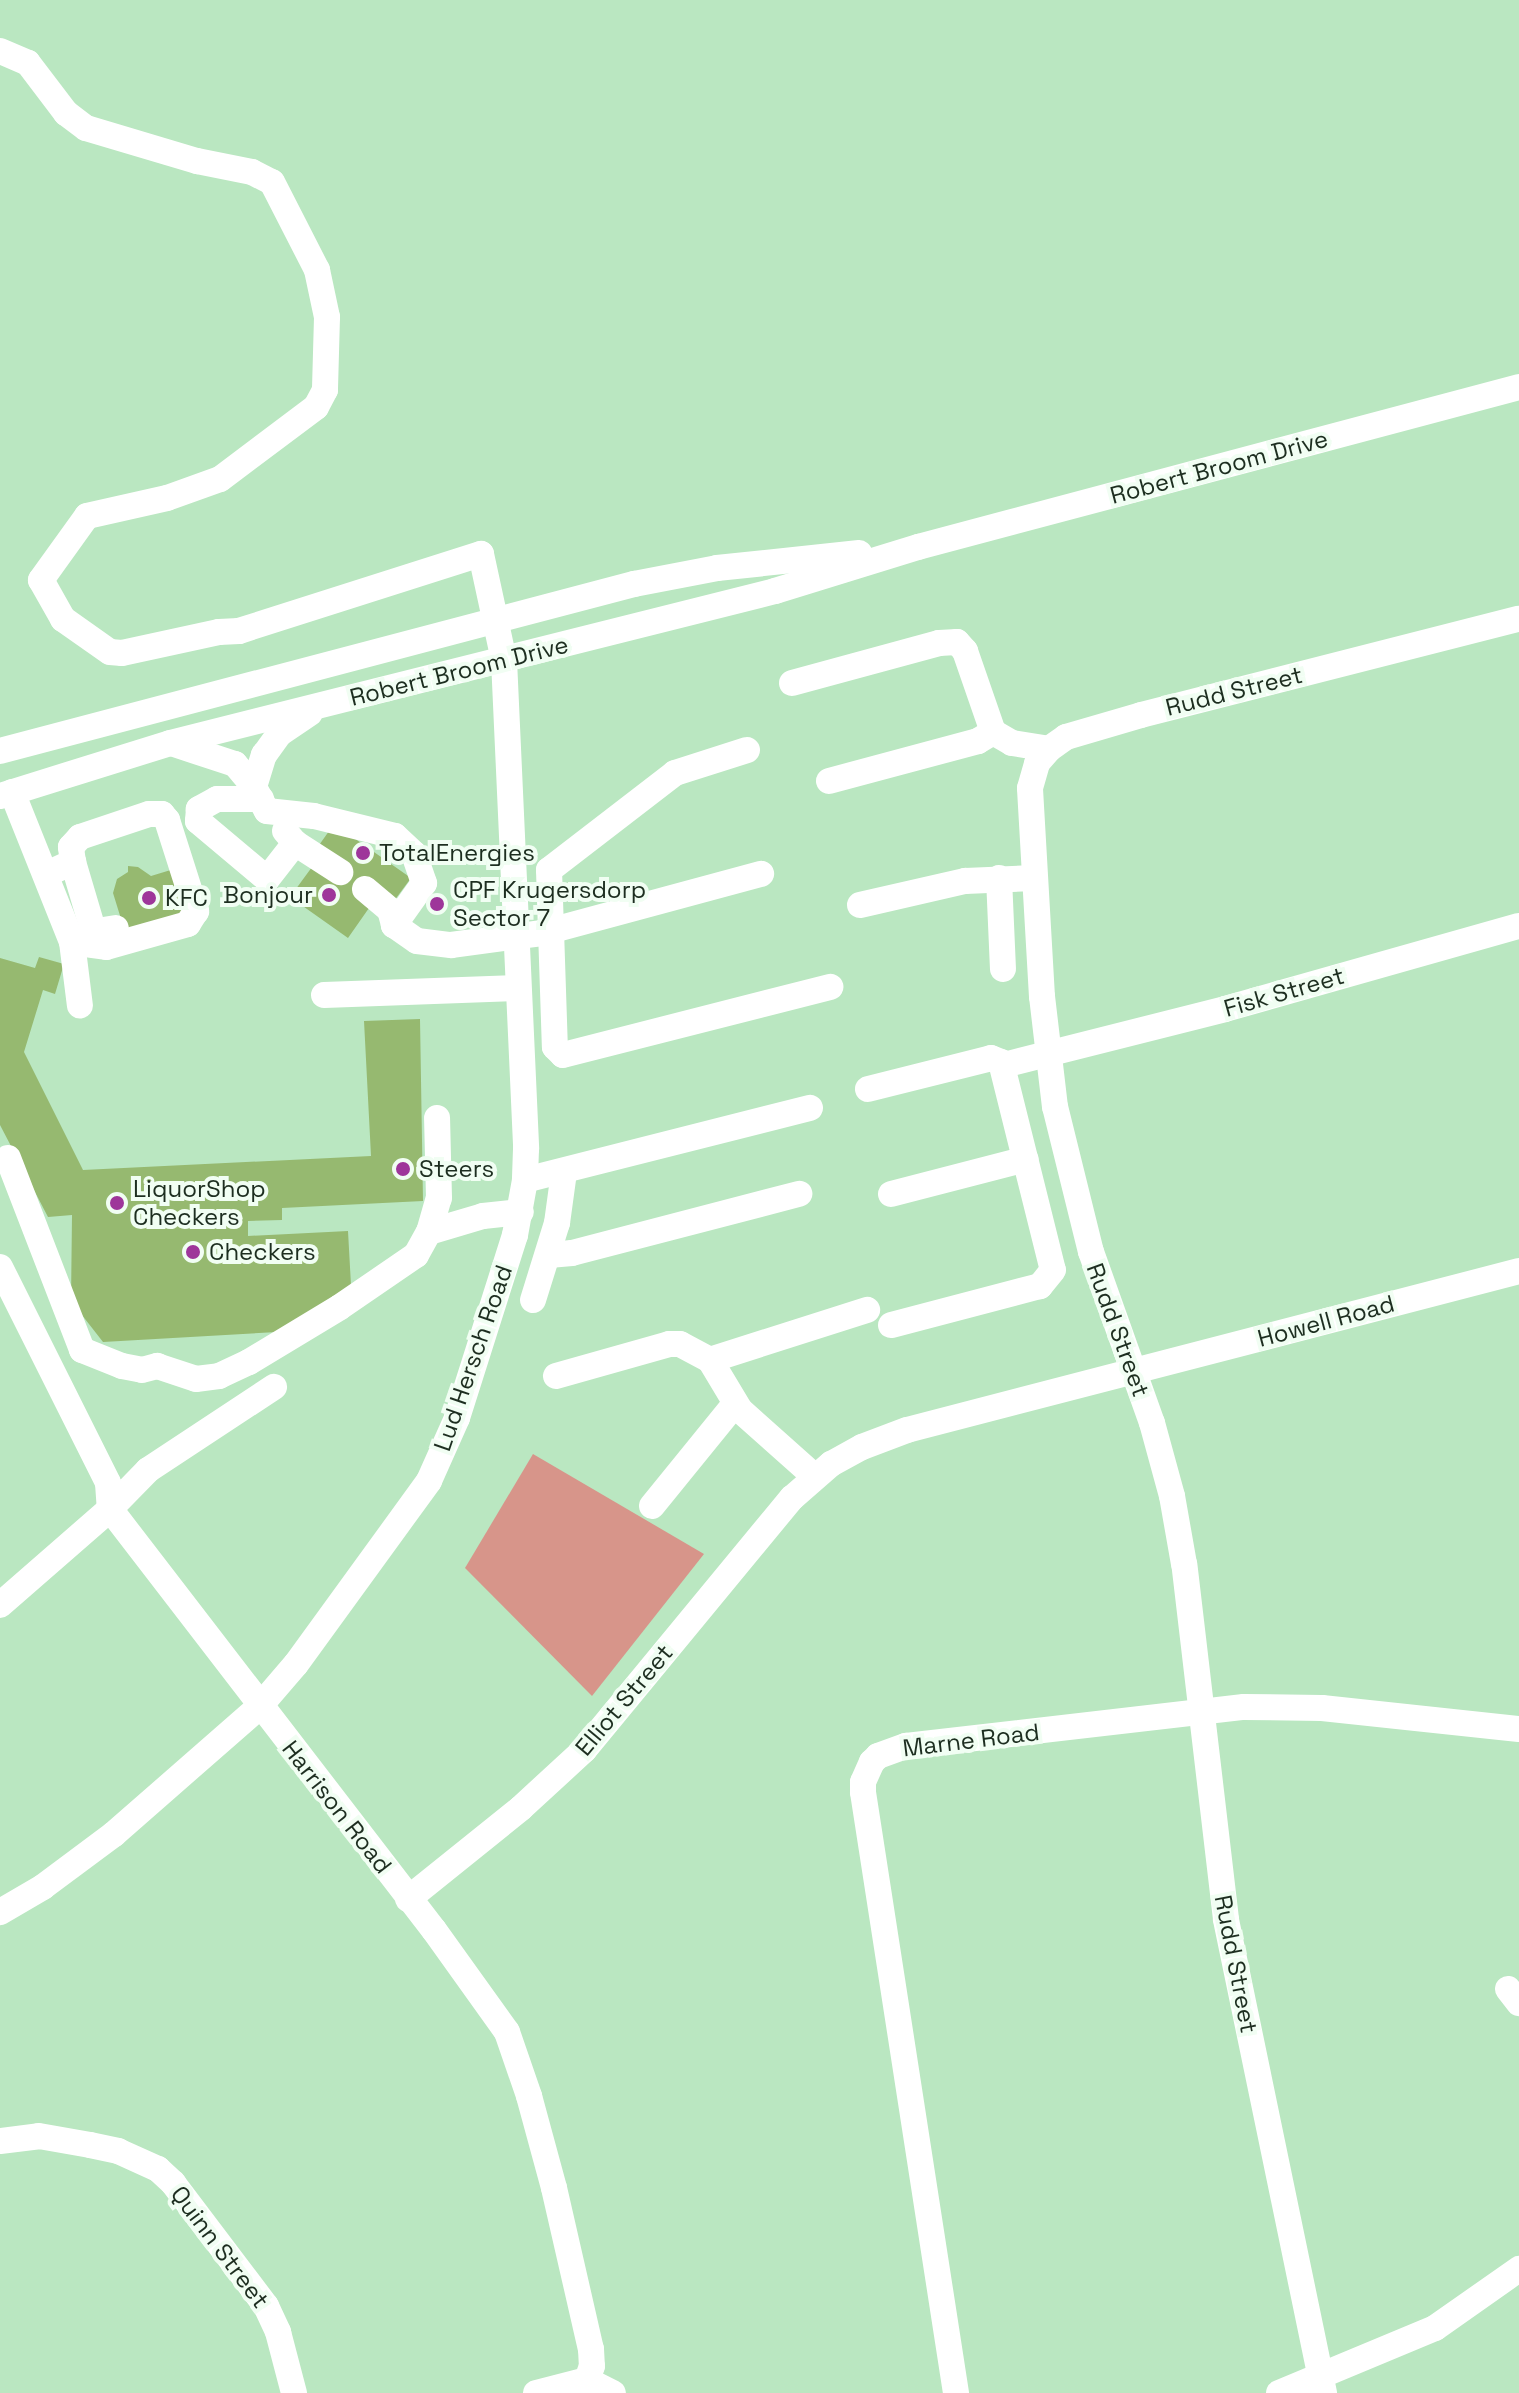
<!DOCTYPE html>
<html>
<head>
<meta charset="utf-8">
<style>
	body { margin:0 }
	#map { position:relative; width:1519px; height:2393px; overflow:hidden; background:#bae7c1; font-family:"Space Grotesk",sans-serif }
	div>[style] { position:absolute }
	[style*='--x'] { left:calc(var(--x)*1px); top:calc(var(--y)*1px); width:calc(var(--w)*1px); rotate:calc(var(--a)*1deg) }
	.green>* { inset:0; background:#d7958a }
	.building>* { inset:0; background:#96b970 }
	.minor>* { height:26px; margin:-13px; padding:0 13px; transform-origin:13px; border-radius:13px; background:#fff }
	.dots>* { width:22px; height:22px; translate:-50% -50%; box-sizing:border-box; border:4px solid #f1fef3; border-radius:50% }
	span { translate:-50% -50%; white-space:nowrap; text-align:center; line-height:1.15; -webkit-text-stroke:8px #f1fef3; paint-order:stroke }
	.street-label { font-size:24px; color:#1d2e20 }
	.poi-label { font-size:24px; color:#1d2e20 }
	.left { translate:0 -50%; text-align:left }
	.right { translate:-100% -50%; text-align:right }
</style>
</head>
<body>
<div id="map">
	<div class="green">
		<i style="clip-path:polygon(533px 1454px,704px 1554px,592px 1696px,465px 1568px)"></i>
	</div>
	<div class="building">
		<i style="clip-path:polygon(334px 824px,411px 878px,394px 901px,369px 908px,348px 938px,290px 897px,312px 867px,317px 848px)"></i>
		<i style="clip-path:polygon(128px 866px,138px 867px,151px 876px,174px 869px,185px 913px,126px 935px,113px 893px,117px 879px,128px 872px)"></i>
		<i style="clip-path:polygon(39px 957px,64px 964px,55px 994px,43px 990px,24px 1052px,83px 1170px,371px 1156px,364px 1021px,420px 1019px,423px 1201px,282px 1208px,282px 1220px,248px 1221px,248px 1236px,348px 1231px,351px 1285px,277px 1332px,103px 1342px,71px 1301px,72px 1215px,48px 1217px,0 1125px,0 958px,35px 968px)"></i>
	</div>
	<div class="minor">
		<i style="--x:0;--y:51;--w:30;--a:23"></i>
		<i style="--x:28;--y:63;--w:63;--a:52.8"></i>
		<i style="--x:66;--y:113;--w:25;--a:37"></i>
		<i style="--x:86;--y:128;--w:116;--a:16.6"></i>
		<i style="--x:197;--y:161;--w:56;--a:11.3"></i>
		<i style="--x:252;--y:172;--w:22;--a:27"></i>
		<i style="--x:272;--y:182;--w:99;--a:62.9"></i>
		<i style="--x:317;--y:270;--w:48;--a:78"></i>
		<i style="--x:327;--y:317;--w:73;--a:91.6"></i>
		<i style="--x:325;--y:390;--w:19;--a:118"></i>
		<i style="--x:316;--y:407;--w:120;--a:143.1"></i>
		<i style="--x:220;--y:479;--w:56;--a:160.3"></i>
		<i style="--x:167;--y:498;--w:82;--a:167.3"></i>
		<i style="--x:87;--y:516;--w:79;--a:125.7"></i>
		<i style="--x:41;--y:580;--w:45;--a:60.6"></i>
		<i style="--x:63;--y:619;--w:57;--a:35.1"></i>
		<i style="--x:110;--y:652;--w:12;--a:5"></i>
		<i style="--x:122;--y:653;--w:99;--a:-12.2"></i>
		<i style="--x:219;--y:632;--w:20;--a:-3"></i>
		<i style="--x:239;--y:631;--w:254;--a:-17.7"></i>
		<i style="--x:481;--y:554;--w:108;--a:77.8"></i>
		<i style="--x:504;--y:660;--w:489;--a:87.4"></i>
		<i style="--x:526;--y:1149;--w:31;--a:92"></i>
		<i style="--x:525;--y:1180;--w:56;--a:100.3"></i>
		<i style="--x:515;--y:1235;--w:192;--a:107.6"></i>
		<i style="--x:457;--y:1418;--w:69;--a:114"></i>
		<i style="--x:429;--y:1481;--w:226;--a:126"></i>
		<i style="--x:296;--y:1664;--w:57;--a:130.7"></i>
		<i style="--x:259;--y:1707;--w:193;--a:138.8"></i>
		<i style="--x:114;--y:1834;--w:89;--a:143.3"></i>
		<i style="--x:43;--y:1887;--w:50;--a:149.8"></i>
		<i style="--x:792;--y:683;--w:152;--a:-15.2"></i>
		<i style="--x:939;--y:643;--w:18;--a:-3"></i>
		<i style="--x:957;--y:642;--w:12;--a:48"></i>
		<i style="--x:965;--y:651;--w:86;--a:70.9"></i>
		<i style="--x:993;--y:732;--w:22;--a:30"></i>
		<i style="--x:1012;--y:743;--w:37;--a:9"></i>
		<i style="--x:174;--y:744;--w:64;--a:18.2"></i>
		<i style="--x:235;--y:764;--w:30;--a:50"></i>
		<i style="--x:254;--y:787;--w:27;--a:62"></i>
		<i style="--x:267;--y:811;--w:47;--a:6.1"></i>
		<i style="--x:314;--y:816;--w:83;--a:13.9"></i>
		<i style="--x:395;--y:836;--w:26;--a:43"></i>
		<i style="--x:414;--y:854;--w:31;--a:71"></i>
		<i style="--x:424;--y:883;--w:52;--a:125.5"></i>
		<i style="--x:747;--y:750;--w:76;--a:162.3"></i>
		<i style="--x:675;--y:773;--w:159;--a:142.4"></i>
		<i style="--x:549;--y:870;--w:177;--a:88.1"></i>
		<i style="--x:555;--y:1047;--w:11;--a:45"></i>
		<i style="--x:563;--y:1055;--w:276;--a:-14.3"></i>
		<i style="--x:0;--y:751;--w:656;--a:-14.76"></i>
		<i style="--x:634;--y:584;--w:85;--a:-10.9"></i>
		<i style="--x:717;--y:568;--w:143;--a:-6"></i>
		<i style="--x:829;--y:781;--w:154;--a:-15"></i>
		<i style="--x:978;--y:741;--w:17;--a:-31"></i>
		<i style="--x:254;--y:787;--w:34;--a:-73"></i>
		<i style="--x:264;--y:755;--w:26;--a:-54"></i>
		<i style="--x:279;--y:734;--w:37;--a:-34"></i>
		<i style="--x:12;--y:792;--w:162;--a:68.2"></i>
		<i style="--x:72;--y:942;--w:64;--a:82.9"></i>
		<i style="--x:0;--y:796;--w:178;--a:-17.3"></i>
		<i style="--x:170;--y:743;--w:624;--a:-14.1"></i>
		<i style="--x:775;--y:591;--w:150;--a:-17.1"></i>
		<i style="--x:918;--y:547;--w:622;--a:-14.91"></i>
		<i style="--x:261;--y:799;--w:44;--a:180"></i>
		<i style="--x:217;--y:799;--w:21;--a:151"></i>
		<i style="--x:199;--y:809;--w:12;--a:95"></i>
		<i style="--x:198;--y:821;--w:90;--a:40"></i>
		<i style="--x:267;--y:879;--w:46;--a:-52.1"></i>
		<i style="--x:285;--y:831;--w:16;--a:50"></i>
		<i style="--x:295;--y:843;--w:54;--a:32.8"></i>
		<i style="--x:73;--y:862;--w:67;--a:73.5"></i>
		<i style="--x:92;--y:926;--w:7;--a:45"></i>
		<i style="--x:97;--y:931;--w:19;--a:-9"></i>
		<i style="--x:47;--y:874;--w:29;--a:-25"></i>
		<i style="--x:73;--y:862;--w:15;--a:-98"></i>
		<i style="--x:71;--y:847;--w:13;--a:-48"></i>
		<i style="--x:80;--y:837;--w:73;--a:-18.4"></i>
		<i style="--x:149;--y:814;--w:13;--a:0"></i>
		<i style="--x:162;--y:814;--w:8;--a:50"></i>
		<i style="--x:167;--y:820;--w:96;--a:72.3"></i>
		<i style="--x:196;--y:911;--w:15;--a:122"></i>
		<i style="--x:188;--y:924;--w:85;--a:164.3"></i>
		<i style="--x:106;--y:947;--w:34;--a:-172"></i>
		<i style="--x:999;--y:878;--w:91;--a:87.5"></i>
		<i style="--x:365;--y:889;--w:33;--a:40"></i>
		<i style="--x:390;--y:910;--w:16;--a:75"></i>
		<i style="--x:394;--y:925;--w:28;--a:35"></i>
		<i style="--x:417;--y:941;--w:34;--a:7"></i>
		<i style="--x:451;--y:945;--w:92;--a:-7.5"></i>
		<i style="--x:542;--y:933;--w:227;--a:-15.1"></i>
		<i style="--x:860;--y:905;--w:108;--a:-12.9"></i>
		<i style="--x:965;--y:881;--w:69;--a:-2.5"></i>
		<i style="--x:324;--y:995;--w:194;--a:-2.1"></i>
		<i style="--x:1004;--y:1065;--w:228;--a:-14.2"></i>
		<i style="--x:1225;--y:1009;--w:305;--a:-15.8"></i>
		<i style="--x:868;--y:1089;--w:127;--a:-14.1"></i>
		<i style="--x:991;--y:1058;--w:11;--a:22"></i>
		<i style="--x:1001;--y:1062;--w:214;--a:76"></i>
		<i style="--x:1053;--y:1270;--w:21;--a:129"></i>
		<i style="--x:1040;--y:1286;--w:154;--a:165.3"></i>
		<i style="--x:8;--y:1158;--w:206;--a:68.9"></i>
		<i style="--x:82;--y:1350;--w:43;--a:21.8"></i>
		<i style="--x:122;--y:1366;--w:20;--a:11"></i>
		<i style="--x:142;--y:1370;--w:16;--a:-15"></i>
		<i style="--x:157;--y:1366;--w:41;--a:18.4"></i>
		<i style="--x:196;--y:1379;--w:23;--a:-7"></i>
		<i style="--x:219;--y:1376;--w:33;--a:-25"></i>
		<i style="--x:249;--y:1362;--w:106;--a:-31.1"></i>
		<i style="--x:340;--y:1307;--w:92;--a:-34.4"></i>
		<i style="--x:416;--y:1255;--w:26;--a:-61"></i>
		<i style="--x:429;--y:1232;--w:56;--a:-16.5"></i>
		<i style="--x:483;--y:1216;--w:38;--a:-6"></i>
		<i style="--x:525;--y:1180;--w:294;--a:-14.2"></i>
		<i style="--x:891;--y:1194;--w:139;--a:-14.5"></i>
		<i style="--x:429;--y:1232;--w:35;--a:-74"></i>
		<i style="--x:439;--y:1198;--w:80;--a:-91.4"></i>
		<i style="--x:549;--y:1255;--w:23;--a:-5"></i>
		<i style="--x:572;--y:1253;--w:235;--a:-14.6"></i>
		<i style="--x:0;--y:1267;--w:241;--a:63.4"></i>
		<i style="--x:108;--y:1483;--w:26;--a:86"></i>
		<i style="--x:110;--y:1509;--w:531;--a:52.42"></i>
		<i style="--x:434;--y:1930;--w:125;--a:54.4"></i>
		<i style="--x:507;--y:2032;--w:68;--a:71"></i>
		<i style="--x:529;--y:2096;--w:95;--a:74.8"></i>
		<i style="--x:554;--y:2188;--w:165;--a:77.1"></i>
		<i style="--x:591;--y:2349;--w:17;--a:87"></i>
		<i style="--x:592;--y:2366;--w:15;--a:110"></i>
		<i style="--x:533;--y:1300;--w:81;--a:-72.7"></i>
		<i style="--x:557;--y:1223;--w:51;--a:-82.2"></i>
		<i style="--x:710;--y:1360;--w:165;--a:-17.7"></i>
		<i style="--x:556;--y:1376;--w:117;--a:-15.8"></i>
		<i style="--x:669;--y:1344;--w:11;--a:0"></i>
		<i style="--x:680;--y:1344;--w:34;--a:28"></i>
		<i style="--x:710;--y:1360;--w:58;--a:59"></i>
		<i style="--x:740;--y:1410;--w:99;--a:41.7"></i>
		<i style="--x:652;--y:1506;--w:132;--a:-50.9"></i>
		<i style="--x:0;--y:1605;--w:146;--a:-41.1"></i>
		<i style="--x:110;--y:1509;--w:54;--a:-45.7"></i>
		<i style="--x:148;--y:1470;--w:151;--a:-33.4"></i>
		<i style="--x:408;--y:1899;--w:145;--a:-38.8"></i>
		<i style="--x:521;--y:1808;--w:86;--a:-42.6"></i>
		<i style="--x:584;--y:1750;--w:327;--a:-50.5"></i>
		<i style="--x:792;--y:1498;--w:52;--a:-41.1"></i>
		<i style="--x:831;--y:1464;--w:35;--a:-29"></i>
		<i style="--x:862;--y:1447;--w:48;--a:-20.7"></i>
		<i style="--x:907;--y:1430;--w:632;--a:-14.56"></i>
		<i style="--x:1508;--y:1989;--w:18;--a:52"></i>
		<i style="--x:0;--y:2141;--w:39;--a:-7"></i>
		<i style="--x:39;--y:2136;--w:52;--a:10"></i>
		<i style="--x:90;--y:2145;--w:29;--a:12"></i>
		<i style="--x:118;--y:2151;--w:44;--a:24.2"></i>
		<i style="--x:158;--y:2169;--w:21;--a:43"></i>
		<i style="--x:173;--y:2183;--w:154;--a:52.9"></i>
		<i style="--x:266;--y:2306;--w:29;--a:65"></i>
		<i style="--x:278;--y:2332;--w:63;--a:75.3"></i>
		<i style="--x:536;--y:2393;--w:53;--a:-14.3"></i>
		<i style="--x:587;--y:2380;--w:29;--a:27"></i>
		<i style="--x:956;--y:2393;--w:608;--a:-98.8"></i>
		<i style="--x:863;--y:1792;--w:10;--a:-90"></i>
		<i style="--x:863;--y:1782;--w:22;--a:-66"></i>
		<i style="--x:872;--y:1762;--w:8;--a:-45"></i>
		<i style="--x:878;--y:1756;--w:30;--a:-20"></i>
		<i style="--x:906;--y:1746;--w:340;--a:-6.6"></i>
		<i style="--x:1244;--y:1707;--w:78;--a:0.7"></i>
		<i style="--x:1322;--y:1708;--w:198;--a:6.1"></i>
		<i style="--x:1279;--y:2393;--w:169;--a:-22.6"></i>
		<i style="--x:1435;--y:2328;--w:103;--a:-35.1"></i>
		<i style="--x:1324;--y:2393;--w:484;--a:-101.7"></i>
		<i style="--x:1226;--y:1919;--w:357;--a:-96.7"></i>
		<i style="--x:1184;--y:1564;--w:69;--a:-100"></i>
		<i style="--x:1172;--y:1496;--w:76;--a:-105.3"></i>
		<i style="--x:1152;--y:1423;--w:182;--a:-109.6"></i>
		<i style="--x:1091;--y:1252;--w:149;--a:-103.9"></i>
		<i style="--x:1055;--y:1107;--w:111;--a:-96.7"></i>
		<i style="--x:1042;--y:997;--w:209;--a:-93.3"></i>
		<i style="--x:1030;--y:788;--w:26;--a:-74"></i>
		<i style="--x:1037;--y:763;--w:18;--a:-49"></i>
		<i style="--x:1049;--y:749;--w:21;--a:-35"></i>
		<i style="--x:1066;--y:737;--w:78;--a:-16.3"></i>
		<i style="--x:1141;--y:715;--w:390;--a:-14.3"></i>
	</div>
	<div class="dots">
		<i style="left:363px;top:853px;background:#9e369a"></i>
		<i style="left:329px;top:895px;background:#9e369a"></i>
		<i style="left:149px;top:898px;background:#9e369a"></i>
		<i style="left:437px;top:904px;background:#9e369a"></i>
		<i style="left:403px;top:1169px;background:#9e369a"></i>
		<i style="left:117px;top:1203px;background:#9e369a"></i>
		<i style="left:193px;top:1252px;background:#9e369a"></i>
	</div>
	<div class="street-label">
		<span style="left:1219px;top:467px;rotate:-15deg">Robert Broom Drive</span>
		<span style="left:459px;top:671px;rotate:-14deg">Robert Broom Drive</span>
		<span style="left:1234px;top:691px;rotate:-14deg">Rudd Street</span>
		<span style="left:1284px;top:992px;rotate:-16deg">Fisk Street</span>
		<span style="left:1326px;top:1321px;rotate:-15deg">Howell Road</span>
		<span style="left:1118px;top:1330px;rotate:70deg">Rudd Street</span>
		<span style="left:473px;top:1358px;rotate:-71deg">Lud Hersch Road</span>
		<span style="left:624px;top:1700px;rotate:-50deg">Elliot Street</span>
		<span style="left:971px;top:1740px;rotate:-7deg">Marne Road</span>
		<span style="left:337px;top:1807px;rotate:52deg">Harrison Road</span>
		<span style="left:1236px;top:1964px;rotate:79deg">Rudd Street</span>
		<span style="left:220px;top:2247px;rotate:53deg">Quinn Street</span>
	</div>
	<div class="poi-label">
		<span class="left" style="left:379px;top:853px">TotalEnergies</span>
		<span class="left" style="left:453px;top:904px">CPF Krugersdorp<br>Sector 7</span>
		<span class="right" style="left:313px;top:895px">Bonjour</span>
		<span class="left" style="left:165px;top:898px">KFC</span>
		<span class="left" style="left:419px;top:1169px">Steers</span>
		<span class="left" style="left:133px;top:1203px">LiquorShop<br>Checkers</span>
		<span class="left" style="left:209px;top:1252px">Checkers</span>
	</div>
</div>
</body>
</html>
